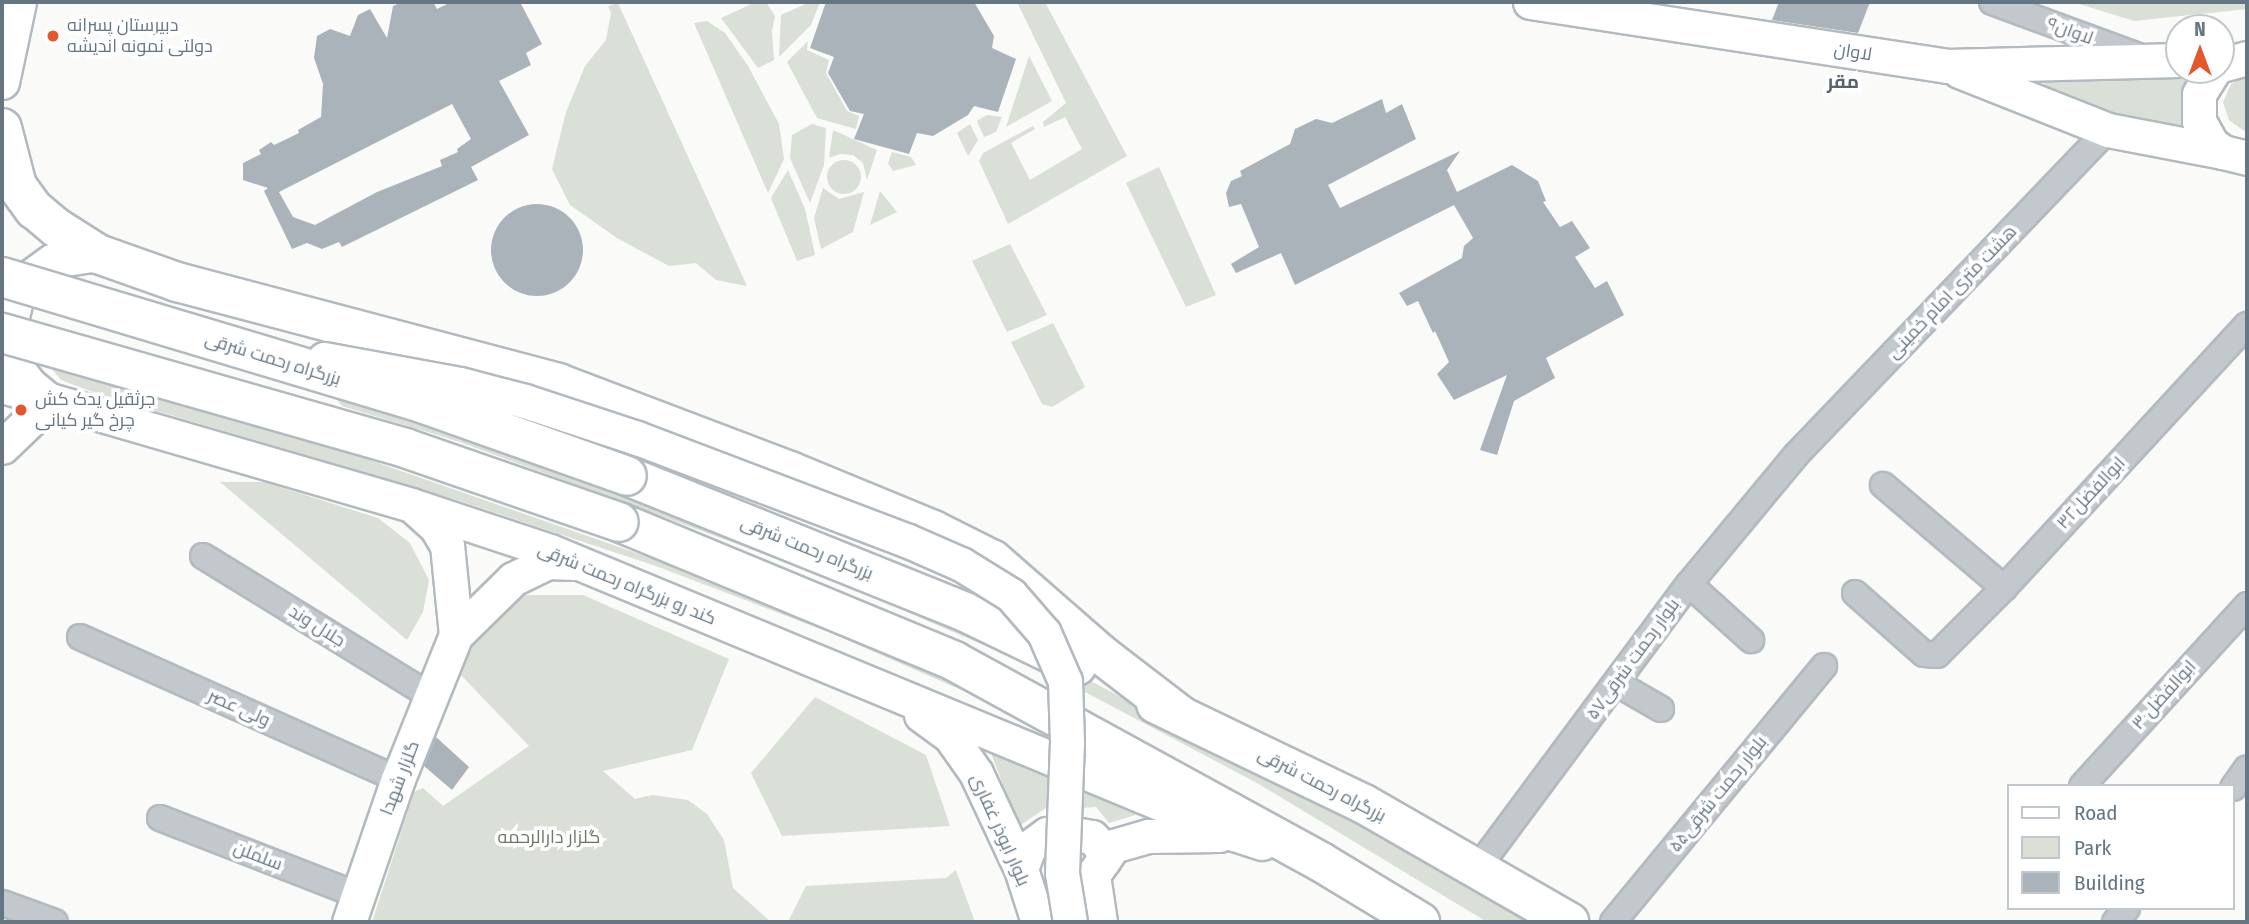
<!DOCTYPE html>
<html>
<head>
<meta charset="utf-8">
<style>
	body { margin:0 }
	#map { position:relative; width:2249px; height:924px; overflow:hidden; background:#fafaf8; font-family:"Fira Sans Condensed",Cairo,sans-serif }
	div>[style] { position:absolute }
	[style*='--x'] { left:calc(var(--x)*1px); top:calc(var(--y)*1px); width:calc(var(--w)*1px); rotate:calc(var(--a)*1deg) }
	.green>* { inset:0; background:#dadfd7 }
	.round { border-radius:50% }
	.building>* { inset:0; background:#aab3b9 }
	.roads { filter:drop-shadow(2px 0 #b3babf) drop-shadow(-2px 0 #b3babf) drop-shadow(0 2px #b3babf) drop-shadow(0 -2px #b3babf) }
	.street>* { height:24px; margin:-12px; padding:0 12px; transform-origin:12px; border-radius:12px; background:#c3c8cc }
	.secondary>* { height:33px; margin:-16.5px; padding:0 16.5px; transform-origin:16.5px; border-radius:16.5px; background:#fff }
	.highway>* { height:38px; margin:-19px; padding:0 19px; transform-origin:19px; border-radius:19px; background:#fff }
	.bridges { filter:drop-shadow(2px 0 #b3babf) drop-shadow(-2px 0 #b3babf) drop-shadow(0 2px #b3babf) drop-shadow(0 -2px #b3babf) }
	.secondary-bridge>* { height:33px; margin:-16.5px; padding:0 16.5px; transform-origin:16.5px; border-radius:16.5px; background:#fff }
	.highway-bridge>* { height:38px; margin:-19px; padding:0 19px; transform-origin:19px; border-radius:19px; background:#fff }
	.dots>* { width:19px; height:19px; translate:-50% -50%; box-sizing:border-box; border:4px solid #fff; border-radius:50% }
	span { translate:-50% -50%; white-space:nowrap; text-align:center; line-height:1.15; -webkit-text-stroke:7px #fff; paint-order:stroke }
	.poi-label { font-size:18px; color:#657683 }
	.left { translate:0 -50%; text-align:left }
	.street-label { font-size:18px; color:#657683 }
	.park-label { font-size:18px; color:#687a64 }
	.neighbourhood-label { font-size:19px; color:#57646e; font-weight:700 }
	.frame { position:absolute; inset:0; border:4px solid #657683; pointer-events:none }
	.legend { position:absolute; left:2007px; top:784px; width:228px; height:126px; box-sizing:border-box; background:#fff; border:2px solid #c1c8cd; margin:0; padding:9px 12px; list-style:none; font-size:21px; color:#657683 }
	.legend li { display:flex; align-items:center; gap:14px; height:35px }
	.legend b { width:35px; border:2px solid #c1c8cd }
	.north { position:absolute; left:2165px; top:14px; width:70px; height:70px; box-sizing:border-box; background:#fff; border:2px solid #c1c8cd; border-radius:50%; rotate:0deg; font-size:19px; font-weight:700; line-height:28px; text-align:center; color:#657683 }
	.north::after { content:''; display:block; margin:auto; width:24px; height:32px; background:#e4572e; clip-path:polygon(50% 0,100% 100%,50% 72%,0 100%) }
</style>
</head>
<body>
<div id="map">
	<div class="green">
		<i style="clip-path:polygon(756px 2px,766px 2px,775px 16px,772px 31px,774px 60px,758px 68px,721px 18px)"></i>
		<i style="clip-path:polygon(810px 2px,820px 2px,811px 25px,779px 57px,781px 15px)"></i>
		<i style="clip-path:polygon(1017px 2px,1045px 2px,1127px 156px,1008px 224px,979px 161px,983px 153px,1033px 126px,1035px 129px,1011px 143px,1030px 180px,1082px 149px,1065px 117px,1044px 127px,1043px 122px,1066px 103px)"></i>
		<i style="clip-path:polygon(2073px 2px,2247px 2px,2247px 9px,2134px 21px)"></i>
		<i style="clip-path:polygon(618px 3px,747px 286px,716px 280px,696px 263px,669px 266px,617px 238px,570px 205px,552px 169px,566px 112px,585px 66px,606px 40px,611px 13px,608px 6px)"></i>
		<i style="clip-path:polygon(707px 21px,725px 33px,748px 66px,779px 124px,784px 159px,768px 193px,694px 23px)"></i>
		<i style="clip-path:polygon(808px 41px,807px 50px,829px 60px,826px 73px,847px 111px,859px 116px,856px 129px,817px 118px,787px 62px)"></i>
		<i style="clip-path:polygon(1029px 56px,1052px 101px,1006px 127px)"></i>
		<i style="clip-path:polygon(2188px 70px,2188px 135px,2099px 112px,2048px 92px,2042px 85px,2053px 78px)"></i>
		<i style="clip-path:polygon(2247px 75px,2247px 133px,2229px 120px,2223px 102px,2231px 84px)"></i>
		<i style="clip-path:polygon(987px 115px,1002px 117px,996px 132px,984px 137px,977px 121px)"></i>
		<i style="clip-path:polygon(812px 124px,826px 128px,824px 165px,810px 203px,790px 158px,792px 135px)"></i>
		<i style="clip-path:polygon(970px 124px,978px 140px,968px 156px,957px 133px)"></i>
		<i style="clip-path:polygon(833px 130px,877px 150px,867px 180px,863px 163px,853px 155px,840px 154px,829px 158px)"></i>
		<i style="clip-path:polygon(892px 152px,911px 157px,916px 165px,893px 171px,888px 163px)"></i>
		<i class="round" style="left:827px;top:160px;width:34px;height:34px"></i>
		<i style="clip-path:polygon(1159px 167px,1216px 295px,1186px 307px,1126px 183px)"></i>
		<i style="clip-path:polygon(788px 170px,805px 209px,815px 255px,797px 261px,771px 198px)"></i>
		<i style="clip-path:polygon(823px 188px,839px 199px,864px 192px,853px 232px,821px 249px,814px 218px)"></i>
		<i style="clip-path:polygon(880px 191px,897px 212px,870px 225px)"></i>
		<i style="clip-path:polygon(1010px 244px,1047px 315px,1007px 332px,972px 261px)"></i>
		<i style="clip-path:polygon(1053px 323px,1085px 387px,1052px 407px,1042px 404px,1011px 342px)"></i>
		<i style="clip-path:polygon(47px 363px,344px 451px,777px 602px,1000px 698px,1048px 728px,831px 633px,656px 566px,460px 501px,93px 392px,61px 380px)"></i>
		<i style="clip-path:polygon(334px 396px,489px 439px,1042px 659px,1041px 670px,824px 576px,460px 442px,342px 406px)"></i>
		<i style="clip-path:polygon(220px 482px,264px 482px,378px 518px,410px 543px,429px 580px,423px 612px,407px 640px)"></i>
		<i style="clip-path:polygon(521px 595px,583px 595px,729px 659px,692px 750px,603px 771px,635px 799px,652px 795px,688px 800px,707px 814px,724px 840px,733px 888px,771px 922px,372px 922px,414px 792px,423px 788px,443px 806px,529px 746px,458px 672px,480px 633px)"></i>
		<i style="clip-path:polygon(1081px 676px,1377px 831px,1537px 922px,1487px 922px,1257px 783px,1085px 692px)"></i>
		<i style="clip-path:polygon(815px 697px,926px 755px,950px 826px,782px 836px,751px 773px)"></i>
		<i style="clip-path:polygon(987px 743px,1050px 770px,1046px 808px,1019px 826px)"></i>
		<i style="clip-path:polygon(1086px 783px,1142px 813px,1109px 823px,1096px 807px,1081px 808px)"></i>
		<i style="clip-path:polygon(956px 870px,975px 922px,788px 922px,806px 886px,946px 878px)"></i>
	</div>
	<div class="building">
		<i style="clip-path:polygon(evenodd,402px 2px,433px 2px,437px 9px,451px 2px,520px 2px,542px 44px,526px 53px,531px 65px,499px 81px,529px 135px,471px 167px,478px 180px,342px 247px,339px 242px,322px 249px,307px 243px,292px 249px,264px 191px,268px 188px,243px 180px,243px 163px,261px 154px,259px 150px,271px 142px,274px 145px,299px 133px,298px 130px,321px 117px,323px 84px,314px 58px,317px 36px,330px 29px,350px 36px,358px 15px,370px 9px,387px 38px,393px 6px,402px 2px,452px 104px,471px 139px,457px 149px,458px 152px,440px 160px,442px 166px,377px 192px,315px 225px,293px 217px,279px 192px,452px 104px)"></i>
		<i style="clip-path:polygon(826px 2px,974px 2px,994px 36px,992px 48px,1016px 59px,998px 112px,974px 106px,968px 115px,933px 136px,917px 133px,909px 154px,854px 139px,864px 114px,850px 111px,828px 73px,834px 57px,810px 48px)"></i>
		<i style="clip-path:polygon(1779px 2px,1870px 2px,1858px 33px,1772px 20px)"></i>
		<i style="clip-path:polygon(1382px 99px,1386px 113px,1402px 104px,1416px 139px,1328px 185px,1340px 208px,1460px 151px,1447px 170px,1457px 192px,1512px 165px,1538px 181px,1546px 201px,1543px 202px,1560px 227px,1572px 221px,1590px 248px,1575px 257px,1595px 288px,1607px 281px,1624px 315px,1546px 358px,1555px 378px,1514px 401px,1497px 455px,1480px 450px,1507px 375px,1454px 400px,1437px 374px,1449px 362px,1435px 331px,1433px 333px,1418px 301px,1407px 306px,1399px 293px,1462px 258px,1464px 246px,1473px 238px,1454px 205px,1295px 285px,1281px 253px,1236px 273px,1231px 264px,1259px 247px,1241px 204px,1229px 207px,1226px 193px,1231px 181px,1242px 176px,1240px 171px,1290px 144px,1295px 129px,1316px 119px,1332px 123px)"></i>
		<i class="round" style="left:491px;top:204px;width:92px;height:92px"></i>
		<i style="clip-path:polygon(436px 737px,469px 767px,452px 790px,424px 766px)"></i>
	</div>
	<div class="roads">
		<div class="street">
			<i style="--x:1992;--y:2;--w:157;--a:20.2"></i>
			<i style="--x:1883;--y:485;--w:159;--a:40.4"></i>
			<i style="--x:203;--y:556;--w:268;--a:31.6"></i>
			<i style="--x:1689;--y:584;--w:84;--a:42.1"></i>
			<i style="--x:1855;--y:593;--w:92;--a:41.5"></i>
			<i style="--x:1924;--y:654;--w:13;--a:4"></i>
			<i style="--x:1937;--y:655;--w:95;--a:-45"></i>
			<i style="--x:2004;--y:588;--w:358;--a:-47.3"></i>
			<i style="--x:80;--y:637;--w:348;--a:24.1"></i>
			<i style="--x:1616;--y:683;--w:52;--a:30"></i>
			<i style="--x:2082;--y:786;--w:245;--a:-47.6"></i>
			<i style="--x:2233;--y:788;--w:24;--a:-55"></i>
			<i style="--x:160;--y:818;--w:212;--a:21.3"></i>
			<i style="--x:1477;--y:869;--w:355;--a:-53.4"></i>
			<i style="--x:1689;--y:584;--w:168;--a:-50.3"></i>
			<i style="--x:1796;--y:455;--w:451;--a:-46.2"></i>
			<i style="--x:3;--y:903;--w:55;--a:20.1"></i>
			<i style="--x:1613;--y:922;--w:332;--a:-50.5"></i>
			<i style="--x:2115;--y:922;--w:18;--a:-49"></i>
		</div>
		<div class="secondary">
			<i style="--x:1530;--y:2;--w:422;--a:8.7"></i>
			<i style="--x:1947;--y:66;--w:232;--a:-1.5"></i>
			<i style="--x:2221;--y:65;--w:27;--a:-15"></i>
			<i style="--x:2214;--y:70;--w:28;--a:122"></i>
			<i style="--x:2199;--y:94;--w:27;--a:90"></i>
			<i style="--x:2199;--y:121;--w:26;--a:61"></i>
			<i style="--x:2212;--y:144;--w:14;--a:36"></i>
			<i style="--x:2223;--y:152;--w:25;--a:14"></i>
			<i style="--x:1959;--y:71;--w:160;--a:21.6"></i>
			<i style="--x:2108;--y:130;--w:117;--a:10.8"></i>
			<i style="--x:2;--y:82;--w:82;--a:-78"></i>
			<i style="--x:2;--y:386;--w:426;--a:16.2"></i>
			<i style="--x:411;--y:505;--w:146;--a:18.3"></i>
			<i style="--x:550;--y:551;--w:740;--a:22.48"></i>
			<i style="--x:1234;--y:834;--w:29;--a:18"></i>
			<i style="--x:45;--y:397;--w:19;--a:-141"></i>
			<i style="--x:30;--y:385;--w:28;--a:-128"></i>
			<i style="--x:13;--y:363;--w:29;--a:-100"></i>
			<i style="--x:8;--y:334;--w:36;--a:-77"></i>
			<i style="--x:16;--y:299;--w:20;--a:-66"></i>
			<i style="--x:24;--y:281;--w:34;--a:-36"></i>
			<i style="--x:52;--y:261;--w:47;--a:-8.7"></i>
			<i style="--x:2;--y:447;--w:66;--a:-43.8"></i>
			<i style="--x:416;--y:509;--w:27;--a:42"></i>
			<i style="--x:436;--y:527;--w:21;--a:59"></i>
			<i style="--x:447;--y:545;--w:90;--a:84.3"></i>
			<i style="--x:456;--y:635;--w:80;--a:-44.5"></i>
			<i style="--x:513;--y:579;--w:39;--a:-26"></i>
			<i style="--x:548;--y:562;--w:27;--a:2"></i>
			<i style="--x:921;--y:715;--w:36;--a:36"></i>
			<i style="--x:950;--y:736;--w:45;--a:54.9"></i>
			<i style="--x:976;--y:773;--w:106;--a:64.9"></i>
			<i style="--x:1021;--y:869;--w:56;--a:72.2"></i>
			<i style="--x:1021;--y:869;--w:23;--a:-70"></i>
			<i style="--x:1029;--y:847;--w:22;--a:-36"></i>
			<i style="--x:1047;--y:834;--w:16;--a:-7"></i>
			<i style="--x:1063;--y:832;--w:29;--a:10"></i>
			<i style="--x:1092;--y:837;--w:13;--a:48"></i>
			<i style="--x:1101;--y:847;--w:13;--a:77"></i>
			<i style="--x:349;--y:922;--w:151;--a:-71.1"></i>
			<i style="--x:398;--y:779;--w:155;--a:-68.1"></i>
			<i style="--x:1100;--y:922;--w:48;--a:-98.5"></i>
			<i style="--x:1093;--y:875;--w:35;--a:-55"></i>
			<i style="--x:1113;--y:846;--w:36;--a:-16"></i>
			<i style="--x:1148;--y:836;--w:71;--a:-0.8"></i>
		</div>
		<div class="highway">
			<i style="--x:2;--y:128;--w:60;--a:75.5"></i>
			<i style="--x:17;--y:186;--w:29;--a:54"></i>
			<i style="--x:34;--y:209;--w:30;--a:40"></i>
			<i style="--x:57;--y:228;--w:49;--a:32.4"></i>
			<i style="--x:98;--y:254;--w:84;--a:19.5"></i>
			<i style="--x:177;--y:282;--w:394;--a:14.8"></i>
			<i style="--x:558;--y:383;--w:248;--a:20.8"></i>
			<i style="--x:790;--y:471;--w:155;--a:22.4"></i>
			<i style="--x:933;--y:530;--w:67;--a:26.6"></i>
			<i style="--x:993;--y:560;--w:146;--a:41.1"></i>
			<i style="--x:1103;--y:656;--w:97;--a:37.5"></i>
			<i style="--x:627;--y:476;--w:364;--a:21.9"></i>
			<i style="--x:965;--y:612;--w:124;--a:25.7"></i>
			<i style="--x:619;--y:522;--w:363;--a:22.5"></i>
			<i style="--x:954;--y:661;--w:418;--a:28.7"></i>
			<i style="--x:1321;--y:862;--w:116;--a:31.2"></i>
			<i style="--x:1156;--y:704;--w:231;--a:25.7"></i>
			<i style="--x:1364;--y:804;--w:237;--a:29.9"></i>
		</div>
	</div>
	<div class="bridges">
		<div class="secondary-bridge">
			<i style="--x:324;--y:359;--w:138;--a:10.4"></i>
			<i style="--x:460;--y:384;--w:67;--a:14.7"></i>
			<i style="--x:525;--y:401;--w:118;--a:18.3"></i>
			<i style="--x:637;--y:438;--w:288;--a:20.8"></i>
			<i style="--x:906;--y:540;--w:60;--a:23.6"></i>
			<i style="--x:961;--y:564;--w:59;--a:31.8"></i>
			<i style="--x:1011;--y:595;--w:50;--a:49"></i>
			<i style="--x:1044;--y:633;--w:52;--a:66.4"></i>
			<i style="--x:1065;--y:681;--w:61;--a:88.1"></i>
			<i style="--x:1067;--y:742;--w:131;--a:92.2"></i>
			<i style="--x:1062;--y:873;--w:50;--a:80.7"></i>
		</div>
		<div class="highway-bridge">
			<i style="--x:2;--y:277;--w:441;--a:16.7"></i>
			<i style="--x:424;--y:404;--w:215;--a:19.5"></i>
			<i style="--x:2;--y:333;--w:419;--a:15.9"></i>
			<i style="--x:405;--y:448;--w:226;--a:19.1"></i>
		</div>
	</div>
	<div class="dots">
		<i style="left:53px;top:36px;background:#e4572e"></i>
		<i style="left:21px;top:410px;background:#e4572e"></i>
	</div>
	<div class="poi-label">
		<span class="left" style="left:67px;top:36px">دبیرستان پسرانه<br>دولتی نمونه اندیشه</span>
		<span class="left" style="left:35px;top:410px">جرثقیل یدک کش<br>چرخ گیر کیانی</span>
	</div>
	<div class="street-label">
		<span style="left:2070px;top:31px;rotate:20deg">۹لاوان</span>
		<span style="left:1853px;top:52px;rotate:9deg">لاوان</span>
		<span style="left:1952px;top:292px;rotate:-46deg">هشت متری امام خمینی</span>
		<span style="left:273px;top:359px;rotate:17deg">بزرگراه رحمت شرقی</span>
		<span style="left:2091px;top:493px;rotate:-47deg">ابوالفضل۳۲</span>
		<span style="left:807px;top:548px;rotate:22deg">بزرگراه رحمت شرقی</span>
		<span style="left:627px;top:584px;rotate:22deg">کند رو بزرگراه رحمت شرقی</span>
		<span style="left:317px;top:626px;rotate:32deg">جلال وند</span>
		<span style="left:1633px;top:659px;rotate:-54deg">۵۷بلوار رحمت شرقی</span>
		<span style="left:2164px;top:695px;rotate:-48deg">ابوالفضل۳۰</span>
		<span style="left:239px;top:708px;rotate:24deg">ولی عصر</span>
		<span style="left:400px;top:778px;rotate:-69deg">گلزار شهدا</span>
		<span style="left:1322px;top:785px;rotate:27deg">بزرگراه رحمت شرقی</span>
		<span style="left:1718px;top:794px;rotate:-51deg">بلوار رحمت شرقی۵۵</span>
		<span style="left:1000px;top:830px;rotate:66deg">بلوار ابوذر غفاری</span>
		<span style="left:258px;top:856px;rotate:21deg">سلملن</span>
	</div>
	<div class="park-label">
		<span style="left:549px;top:837px">گلزار دارالرحمه</span>
	</div>
	<div class="neighbourhood-label">
		<span style="left:1843px;top:82px">مقر</span>
	</div>
	<div class="frame"></div>
	<ul class="legend">
	<li><b style="height:9px;background:#fff"></b>Road</li>
	<li><b style="height:19px;background:#dadfd7"></b>Park</li>
	<li><b style="height:19px;background:#aab3b9"></b>Building</li>
	</ul>
	<div class="north">N</div>
</div>
</body>
</html>
